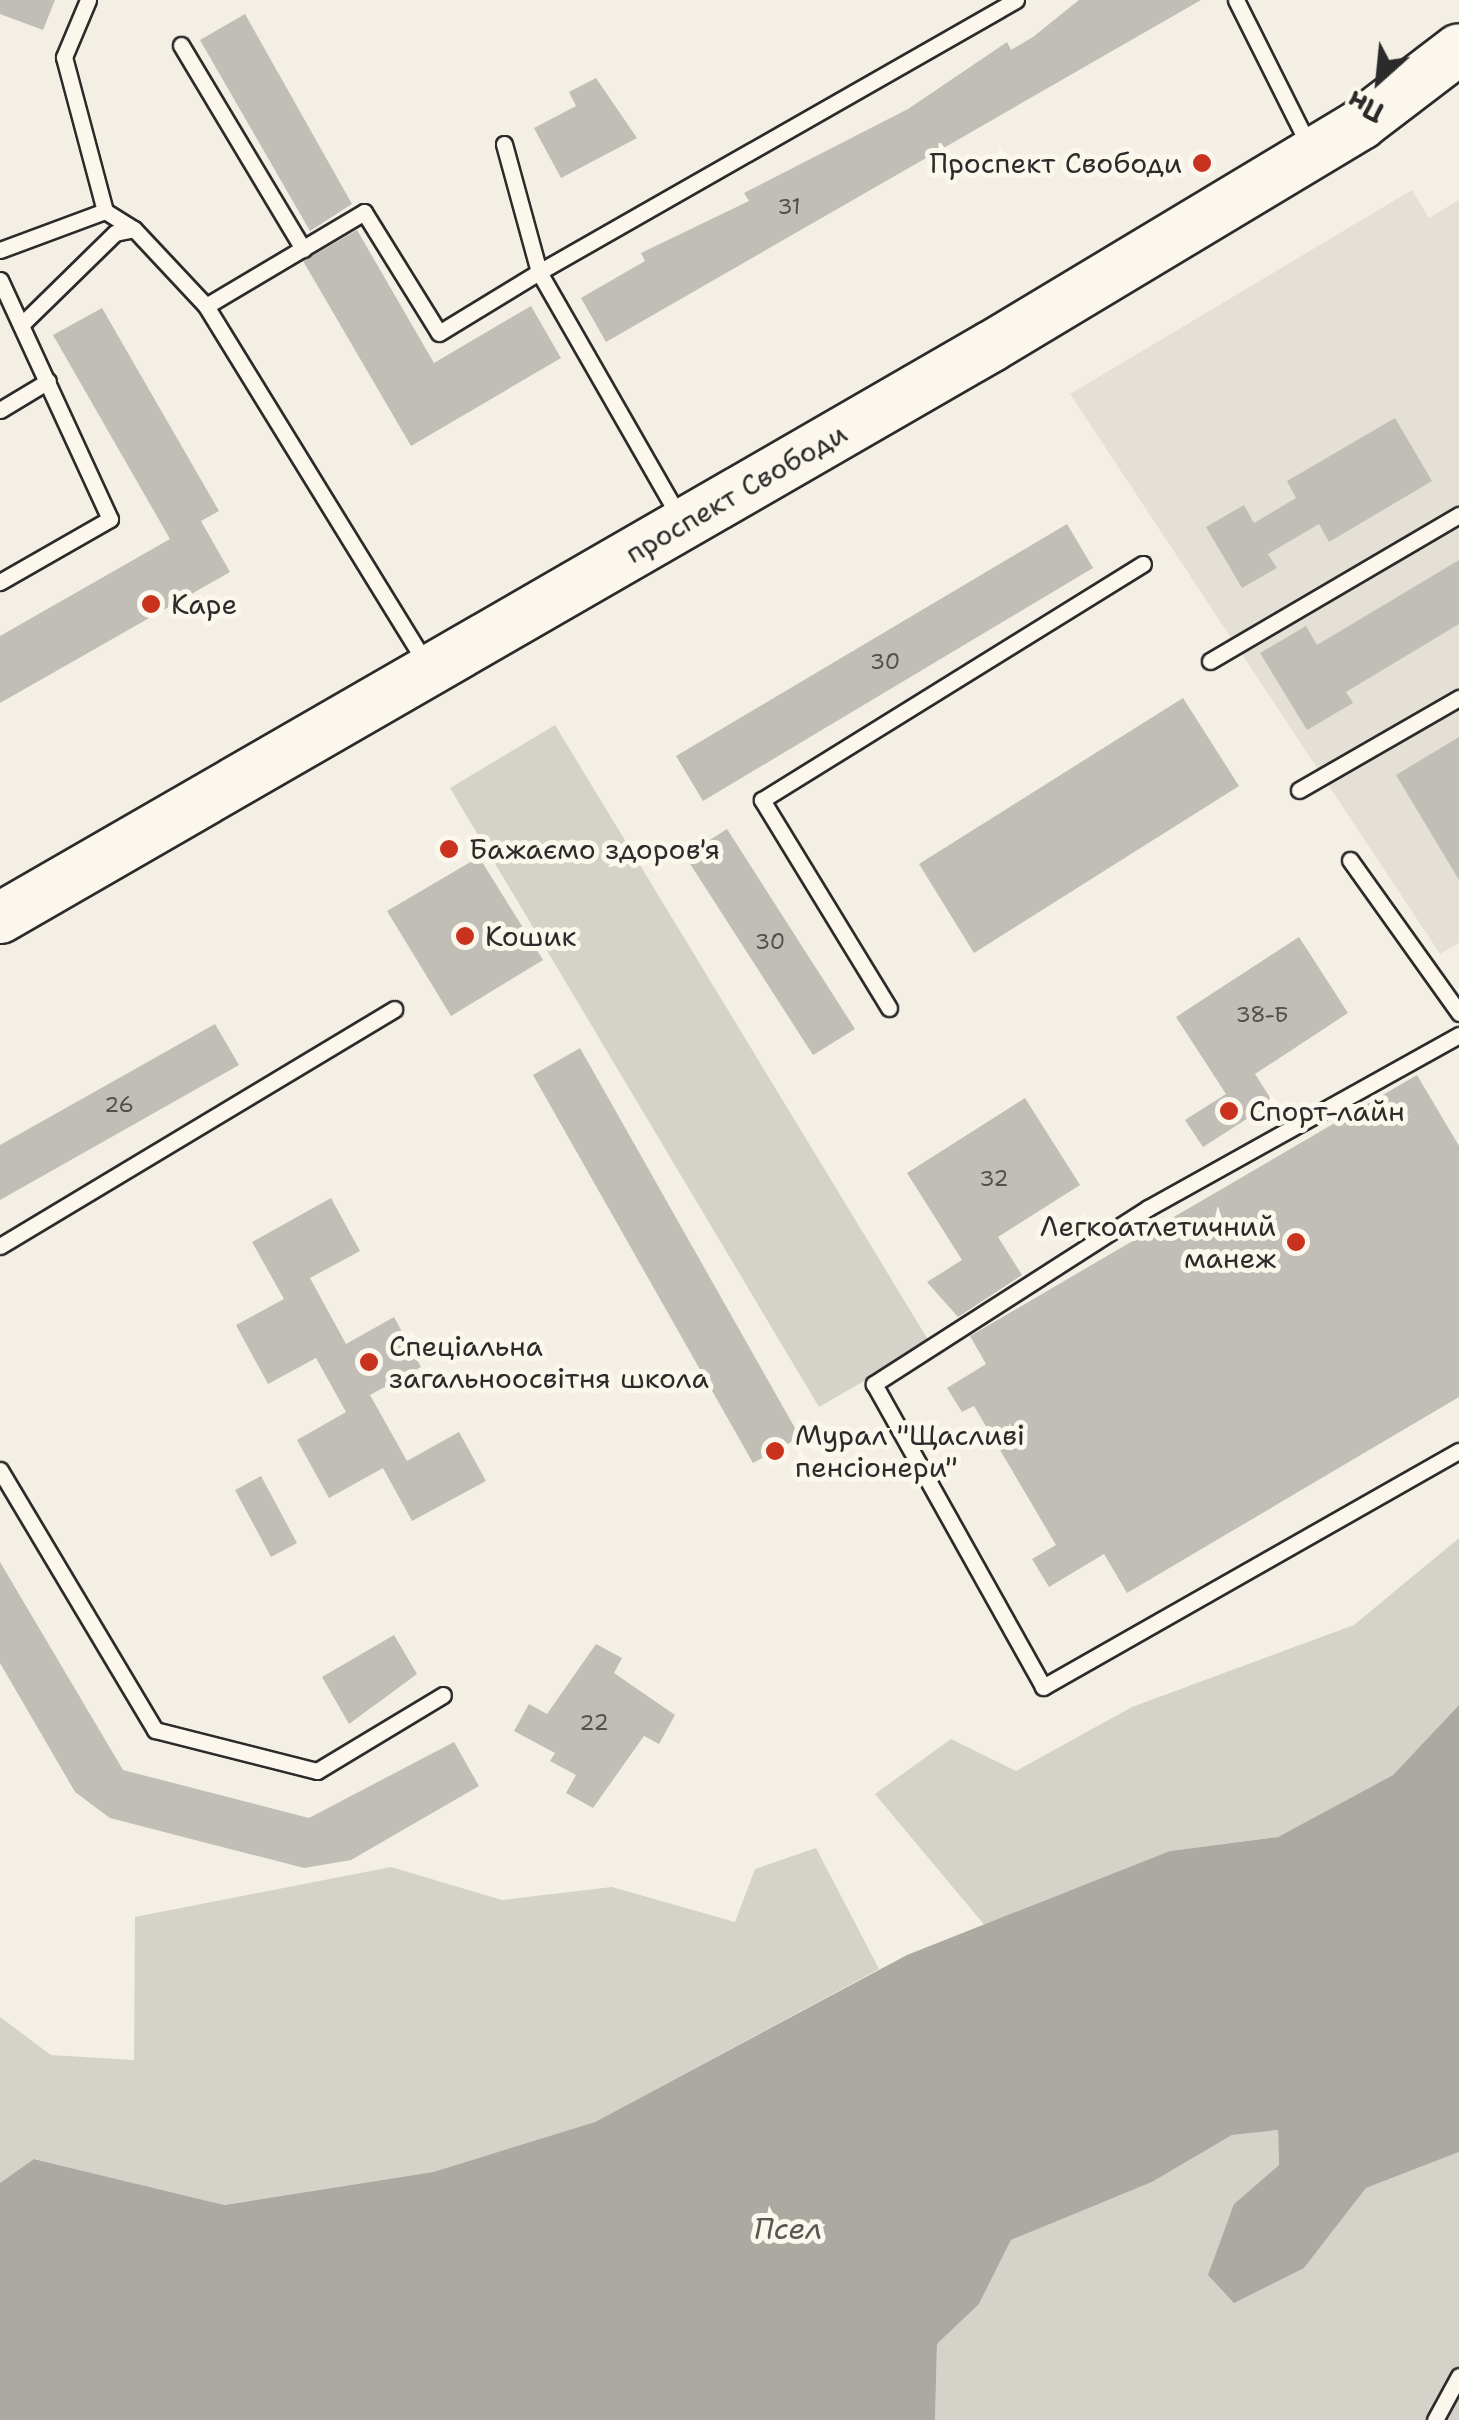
<!DOCTYPE html>
<html>
<head>
<meta charset="utf-8">
<style>
	body { margin:0 }
	#map { position:relative; width:1459px; height:2420px; overflow:hidden; background:#f3efe4; font-family:"Shantell Sans",sans-serif }
	div>[style] { position:absolute }
	[style*='--x'] { left:calc(var(--x)*1px); top:calc(var(--y)*1px); width:calc(var(--w)*1px); rotate:calc(var(--a)*1deg) }
	.built>* { inset:0; background:#e4e0d6 }
	.green>* { inset:0; background:#d5d2c9 }
	.water>* { inset:0; background:#aca9a2 }
	.building>* { inset:0; background:#c0beb6 }
	.roads { filter:drop-shadow(2px 0 #2b2b2b) drop-shadow(-2px 0 #2b2b2b) drop-shadow(0 2px #2b2b2b) drop-shadow(0 -2px #2b2b2b) }
	.service>* { height:15px; margin:-7.5px; padding:0 7.5px; transform-origin:7.5px; border-radius:7.5px; background:#fbf7ec }
	.primary>* { height:50px; margin:-25px; padding:0 25px; transform-origin:25px; border-radius:25px; background:#fbf7ec }
	.dots>* { width:28px; height:28px; translate:-50% -50%; box-sizing:border-box; border:5px solid #fbf7ec; border-radius:50% }
	span { translate:-50% -50%; white-space:nowrap; text-align:center; line-height:1.15; -webkit-text-stroke:10px #fbf7ec; paint-order:stroke }
	.number-label { font-size:22px; color:#50504e }
	.number-label span { -webkit-text-stroke-width:0 }
	.poi-label { font-size:28px; color:#2b2b2b }
	.right { translate:-100% -50%; text-align:right }
	.left { translate:0 -50%; text-align:left }
	.street-label { font-size:28px; color:#2b2b2b }
	.water-label { font-size:30px; color:#585755; font-style:italic }
	.north { position:absolute; left:1329px; top:30px; width:100px; height:100px; -webkit-text-stroke:8px #fbf7ec; paint-order:stroke; rotate:207deg; font-size:28px; font-weight:700; line-height:40px; text-align:center; color:#2b2b2b }
	.north::after { content:''; display:block; margin:auto; width:35px; height:45px; background:#2b2b2b; clip-path:polygon(50% 0,100% 100%,50% 72%,0 100%) }
</style>
</head>
<body>
<div id="map">
	<div class="built">
		<i style="clip-path:polygon(1412px 190px,1429px 218px,1459px 200px,1459px 943px,1440px 954px,1070px 394px)"></i>
	</div>
	<div class="green">
		<i style="clip-path:polygon(555px 725px,930px 1343px,819px 1407px,450px 788px)"></i>
		<i style="clip-path:polygon(1459px 1538px,1459px 1705px,1393px 1775px,1278px 1837px,1170px 1851px,986px 1927px,875px 1794px,951px 1739px,1016px 1771px,1132px 1707px,1354px 1625px)"></i>
		<i style="clip-path:polygon(816px 1848px,879px 1969px,595px 2122px,433px 2172px,223px 2205px,35px 2159px,0 2183px,0 2017px,51px 2055px,134px 2060px,135px 1917px,391px 1867px,502px 1900px,612px 1887px,735px 1922px,755px 1869px)"></i>
		<i style="clip-path:polygon(1278px 2130px,1279px 2165px,1234px 2204px,1304px 2268px,1366px 2188px,1459px 2152px,1459px 2420px,935px 2420px,937px 2344px,979px 2304px,1011px 2240px,1152px 2182px,1232px 2135px)"></i>
	</div>
	<div class="water">
		<i style="clip-path:polygon(1459px 1705px,1459px 2152px,1366px 2188px,1304px 2268px,1234px 2303px,1208px 2275px,1234px 2204px,1279px 2165px,1278px 2130px,1232px 2135px,1152px 2182px,1011px 2240px,979px 2304px,937px 2344px,935px 2420px,0 2420px,0 2183px,34px 2159px,224px 2205px,433px 2172px,595px 2122px,907px 1955px,1170px 1851px,1278px 1837px,1393px 1775px)"></i>
	</div>
	<div class="building">
		<i style="clip-path:polygon(0 0,55px 0,43px 30px,0 14px)"></i>
		<i style="clip-path:polygon(1079px 0,1201px 0,606px 342px,581px 298px,645px 261px,641px 253px,749px 201px,744px 193px,908px 109px,1007px 42px,1011px 50px,1033px 37px)"></i>
		<i style="clip-path:polygon(245px 14px,352px 204px,310px 231px,200px 40px)"></i>
		<i style="clip-path:polygon(596px 78px,637px 138px,561px 178px,534px 128px,576px 106px,569px 92px)"></i>
		<i style="clip-path:polygon(357px 230px,434px 363px,531px 306px,561px 358px,411px 446px,303px 261px)"></i>
		<i style="clip-path:polygon(102px 308px,219px 511px,201px 521px,230px 572px,0 703px,0 636px,170px 539px,53px 335px)"></i>
		<i style="clip-path:polygon(1395px 418px,1432px 481px,1329px 542px,1319px 524px,1268px 554px,1277px 568px,1242px 588px,1206px 527px,1244px 505px,1254px 523px,1296px 498px,1287px 481px)"></i>
		<i style="clip-path:polygon(1067px 524px,1093px 568px,703px 801px,676px 756px)"></i>
		<i style="clip-path:polygon(1459px 560px,1459px 624px,1346px 692px,1353px 703px,1307px 730px,1260px 653px,1306px 626px,1317px 645px)"></i>
		<i style="clip-path:polygon(1183px 698px,1239px 786px,974px 953px,919px 864px)"></i>
		<i style="clip-path:polygon(1459px 737px,1459px 880px,1396px 775px)"></i>
		<i style="clip-path:polygon(727px 829px,855px 1029px,813px 1055px,685px 856px)"></i>
		<i style="clip-path:polygon(479px 857px,543px 960px,451px 1016px,387px 911px)"></i>
		<i style="clip-path:polygon(1299px 937px,1348px 1013px,1255px 1074px,1273px 1102px,1203px 1147px,1185px 1120px,1226px 1094px,1176px 1017px)"></i>
		<i style="clip-path:polygon(215px 1024px,239px 1065px,0 1200px,0 1145px)"></i>
		<i style="clip-path:polygon(580px 1048px,800px 1437px,753px 1463px,533px 1075px)"></i>
		<i style="clip-path:polygon(1417px 1075px,1459px 1146px,1459px 1397px,1127px 1593px,1104px 1554px,1049px 1587px,1032px 1559px,1056px 1545px,974px 1406px,962px 1412px,947px 1388px,986px 1364px,970px 1336px)"></i>
		<i style="clip-path:polygon(1025px 1098px,1080px 1185px,998px 1237px,1022px 1275px,958px 1317px,927px 1282px,962px 1260px,907px 1173px)"></i>
		<i style="clip-path:polygon(331px 1198px,360px 1251px,310px 1278px,346px 1344px,394px 1317px,421px 1367px,370px 1395px,407px 1461px,459px 1432px,486px 1481px,412px 1521px,383px 1468px,329px 1498px,297px 1440px,346px 1412px,316px 1358px,268px 1384px,236px 1325px,284px 1299px,252px 1242px)"></i>
		<i style="clip-path:polygon(261px 1476px,297px 1543px,271px 1557px,235px 1490px)"></i>
		<i style="clip-path:polygon(0 1562px,123px 1770px,309px 1818px,454px 1742px,479px 1786px,351px 1860px,304px 1868px,110px 1818px,75px 1792px,0 1663px)"></i>
		<i style="clip-path:polygon(394px 1635px,417px 1674px,349px 1724px,322px 1677px)"></i>
		<i style="clip-path:polygon(596px 1644px,622px 1658px,614px 1673px,675px 1715px,659px 1744px,644px 1736px,593px 1808px,566px 1793px,576px 1775px,550px 1761px,555px 1753px,514px 1731px,529px 1704px,547px 1714px)"></i>
	</div>
	<div class="roads">
		<div class="service">
			<i style="--x:88;--y:0;--w:62;--a:112.8"></i>
			<i style="--x:64;--y:57;--w:159;--a:75.1"></i>
			<i style="--x:1236;--y:0;--w:163;--a:63.4"></i>
			<i style="--x:181;--y:45;--w:238;--a:59.1"></i>
			<i style="--x:504;--y:144;--w:133;--a:74.7"></i>
			<i style="--x:539;--y:272;--w:549;--a:-29.69"></i>
			<i style="--x:0;--y:250;--w:112;--a:-20.4"></i>
			<i style="--x:105;--y:211;--w:34;--a:32"></i>
			<i style="--x:134;--y:229;--w:105;--a:46.9"></i>
			<i style="--x:206;--y:306;--w:422;--a:58.4"></i>
			<i style="--x:0;--y:280;--w:263;--a:65.3"></i>
			<i style="--x:110;--y:519;--w:127;--a:150.2"></i>
			<i style="--x:206;--y:306;--w:184;--a:-30.7"></i>
			<i style="--x:364;--y:212;--w:142;--a:58.2"></i>
			<i style="--x:439;--y:333;--w:117;--a:-31.4"></i>
			<i style="--x:539;--y:272;--w:286;--a:60.2"></i>
			<i style="--x:21;--y:325;--w:132;--a:-44.4"></i>
			<i style="--x:115;--y:233;--w:19;--a:-12"></i>
			<i style="--x:0;--y:410;--w:56;--a:-31.1"></i>
			<i style="--x:1210;--y:661;--w:289;--a:-30.4"></i>
			<i style="--x:1299;--y:790;--w:185;--a:-29.9"></i>
			<i style="--x:1350;--y:860;--w:188;--a:54.5"></i>
			<i style="--x:889;--y:1008;--w:244;--a:-121.4"></i>
			<i style="--x:762;--y:800;--w:448;--a:-31.8"></i>
			<i style="--x:1459;--y:1035;--w:356;--a:150.9"></i>
			<i style="--x:1148;--y:1208;--w:326;--a:147.3"></i>
			<i style="--x:874;--y:1384;--w:347;--a:60.8"></i>
			<i style="--x:1043;--y:1687;--w:478;--a:-29.6"></i>
			<i style="--x:0;--y:1246;--w:460;--a:-31"></i>
			<i style="--x:0;--y:1470;--w:303;--a:59.2"></i>
			<i style="--x:155;--y:1730;--w:167;--a:14.2"></i>
			<i style="--x:317;--y:1771;--w:147;--a:-31.1"></i>
			<i style="--x:1435;--y:2420;--w:50;--a:-61.4"></i>
		</div>
		<div class="primary">
			<i style="--x:0;--y:918;--w:1145;--a:-29.97"></i>
			<i style="--x:992;--y:346;--w:431;--a:-31"></i>
			<i style="--x:1361;--y:124;--w:123;--a:-37.4"></i>
		</div>
	</div>
	<div class="dots">
		<i style="left:1202px;top:163px;background:#c8321e"></i>
		<i style="left:151px;top:604px;background:#c8321e"></i>
		<i style="left:449px;top:849px;background:#c8321e"></i>
		<i style="left:465px;top:936px;background:#c8321e"></i>
		<i style="left:1229px;top:1111px;background:#c8321e"></i>
		<i style="left:1296px;top:1242px;background:#c8321e"></i>
		<i style="left:369px;top:1362px;background:#c8321e"></i>
		<i style="left:775px;top:1451px;background:#c8321e"></i>
	</div>
	<div class="number-label">
		<span style="left:789px;top:207px">31</span>
		<span style="left:885px;top:662px">30</span>
		<span style="left:770px;top:942px">30</span>
		<span style="left:1262px;top:1015px">38-Б</span>
		<span style="left:119px;top:1105px">26</span>
		<span style="left:994px;top:1179px">32</span>
		<span style="left:594px;top:1723px">22</span>
	</div>
	<div class="poi-label">
		<span class="right" style="left:1182px;top:163px">Проспект Свободи</span>
		<span class="left" style="left:171px;top:604px">Каре</span>
		<span class="left" style="left:469px;top:849px">Бажаємо здоров'я</span>
		<span class="left" style="left:485px;top:936px">Кошик</span>
		<span class="left" style="left:1249px;top:1111px">Спорт-лайн</span>
		<span class="right" style="left:1276px;top:1242px">Легкоатлетичний<br>манеж</span>
		<span class="left" style="left:389px;top:1362px">Спеціальна<br>загальноосвітня школа</span>
		<span class="left" style="left:795px;top:1451px">Мурал "Щасливі<br>пенсіонери"</span>
	</div>
	<div class="street-label">
		<span style="left:736px;top:493px;rotate:-30deg">проспект Свободи</span>
	</div>
	<div class="water-label">
		<span style="left:788px;top:2229px">Псел</span>
	</div>
	<div class="north">Пн</div>
</div>
</body>
</html>
